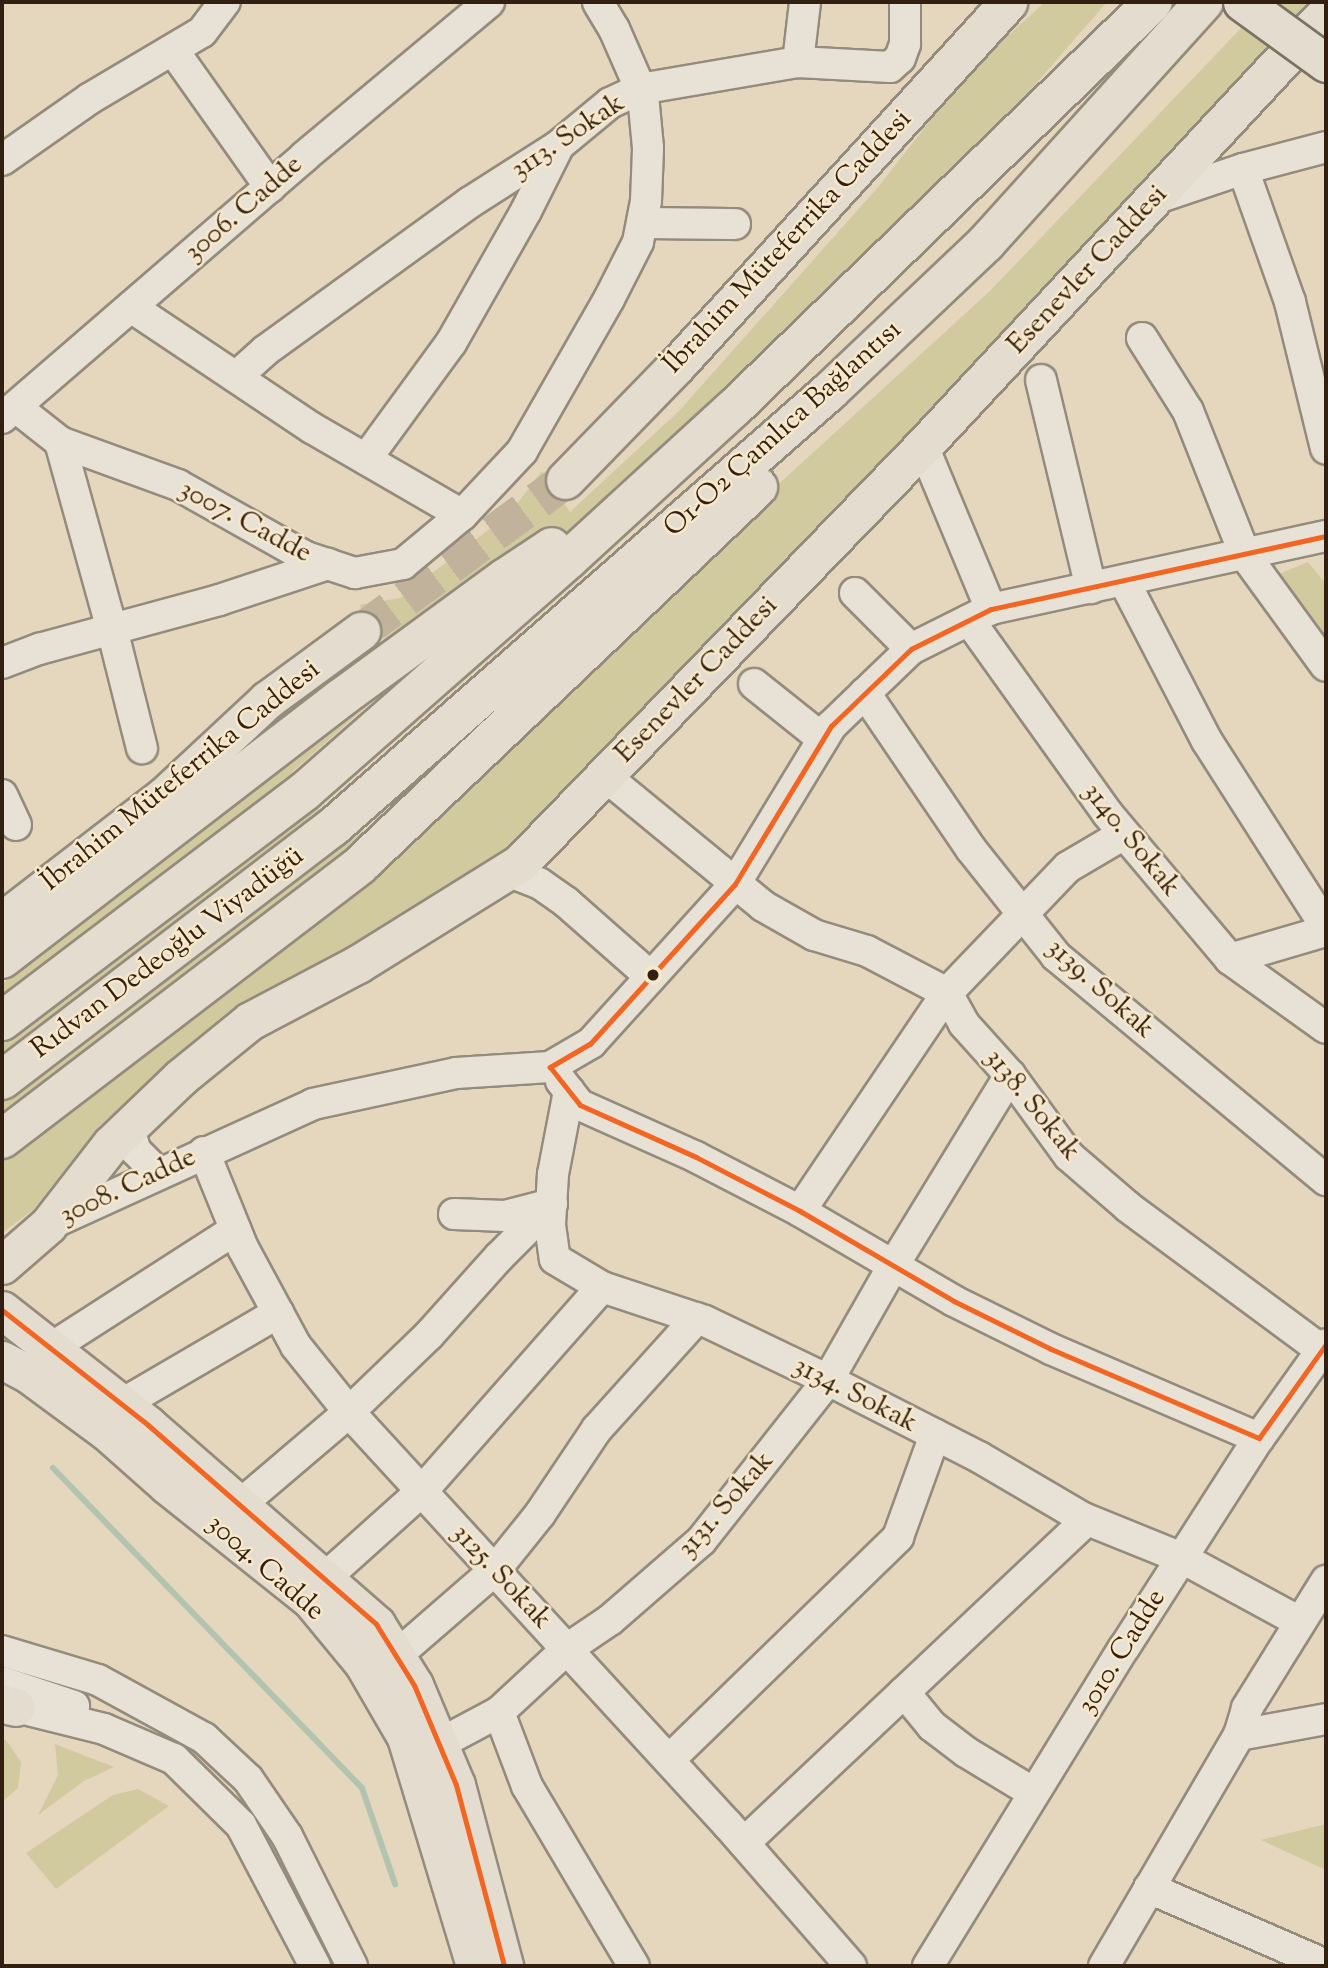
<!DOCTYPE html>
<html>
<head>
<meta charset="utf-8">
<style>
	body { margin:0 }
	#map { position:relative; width:1328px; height:1968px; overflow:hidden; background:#e4d7be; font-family:"Sorts Mill Goudy",serif }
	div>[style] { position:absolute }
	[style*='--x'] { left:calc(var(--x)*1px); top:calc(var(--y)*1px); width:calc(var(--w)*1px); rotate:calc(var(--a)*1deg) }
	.green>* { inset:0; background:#d1ca9f }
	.stream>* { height:6px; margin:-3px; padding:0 3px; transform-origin:3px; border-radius:3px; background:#b2c4b0 }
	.major-tunnel>* { height:37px; margin-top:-18.5px; transform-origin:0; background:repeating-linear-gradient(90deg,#c0b29b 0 37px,transparent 0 55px) }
	.roads { filter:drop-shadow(2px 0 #958b7c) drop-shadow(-2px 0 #958b7c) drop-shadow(0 2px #958b7c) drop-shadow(0 -2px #958b7c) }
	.minor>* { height:30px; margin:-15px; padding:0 15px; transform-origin:15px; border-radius:15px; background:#e8e1d5 }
	.major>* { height:37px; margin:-18.5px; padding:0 18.5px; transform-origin:18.5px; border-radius:18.5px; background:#e4dcce }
	.highway>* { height:38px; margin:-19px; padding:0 19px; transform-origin:19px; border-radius:19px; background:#e4dcce }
	.bridges { filter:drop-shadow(2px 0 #7c7264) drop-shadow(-2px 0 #7c7264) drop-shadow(0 2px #7c7264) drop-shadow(0 -2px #7c7264) }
	.major-bridge>* { height:37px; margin:-18.5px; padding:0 18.5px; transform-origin:18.5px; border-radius:18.5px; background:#e4dcce }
	.bus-1>* { height:5px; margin:-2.5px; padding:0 2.5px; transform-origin:2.5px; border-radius:2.5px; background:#f26522 }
	.dots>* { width:19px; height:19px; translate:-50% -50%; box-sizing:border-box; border:4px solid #f8e8ca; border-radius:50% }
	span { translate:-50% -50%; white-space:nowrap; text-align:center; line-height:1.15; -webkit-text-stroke:5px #f8e8ca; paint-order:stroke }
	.street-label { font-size:28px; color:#311f11 }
	.frame { position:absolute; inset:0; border:4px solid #311f11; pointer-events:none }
</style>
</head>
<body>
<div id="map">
	<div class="green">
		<i style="clip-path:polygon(1045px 2px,1107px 2px,958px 173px,652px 465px,491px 597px,292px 772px,345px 844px,540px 702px,990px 291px,1266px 2px,1325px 2px,1106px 238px,905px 437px,555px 809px,493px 859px,298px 980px,201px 1034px,99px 1127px,33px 1210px,2px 1233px,2px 985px,75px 915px,188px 796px,266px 727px,385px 638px,359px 605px,400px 598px,510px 513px,542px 471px,570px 512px,679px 411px,879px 186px,969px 71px)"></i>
		<i style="clip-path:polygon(1308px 562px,1326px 584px,1326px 670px,1255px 584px)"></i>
		<i style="clip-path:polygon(2px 1739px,6px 1740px,21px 1762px,18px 1788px,2px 1802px)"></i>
		<i style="clip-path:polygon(55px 1744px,114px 1767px,84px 1781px,38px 1815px,58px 1775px)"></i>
		<i style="clip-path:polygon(138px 1789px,169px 1806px,56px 1889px,26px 1853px,113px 1795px)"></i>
		<i style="clip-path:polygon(1326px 1824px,1326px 1870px,1261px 1840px)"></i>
	</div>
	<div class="stream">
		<i style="--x:53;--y:1468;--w:445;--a:46"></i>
		<i style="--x:362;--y:1788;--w:102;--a:71"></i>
	</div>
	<div class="major-tunnel">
		<i style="--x:361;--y:631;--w:254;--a:-36.5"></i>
	</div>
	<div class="roads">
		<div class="minor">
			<i style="--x:173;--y:50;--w:168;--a:54.7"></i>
			<i style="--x:798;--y:62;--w:60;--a:-83.3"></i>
			<i style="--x:2;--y:160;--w:106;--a:-35"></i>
			<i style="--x:89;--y:99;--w:131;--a:-30.7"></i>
			<i style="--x:202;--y:32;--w:38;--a:-53"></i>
			<i style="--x:1243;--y:169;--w:141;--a:70.5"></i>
			<i style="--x:1290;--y:302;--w:151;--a:76.2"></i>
			<i style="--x:1154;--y:199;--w:94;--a:-18.6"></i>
			<i style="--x:1243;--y:169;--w:86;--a:-14.8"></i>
			<i style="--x:642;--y:223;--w:93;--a:0.6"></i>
			<i style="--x:131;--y:307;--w:218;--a:33.8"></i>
			<i style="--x:312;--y:428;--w:173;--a:30.1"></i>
			<i style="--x:1142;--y:338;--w:86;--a:57.8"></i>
			<i style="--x:1188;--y:411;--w:155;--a:68.4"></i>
			<i style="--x:1245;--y:555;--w:137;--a:53.9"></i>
			<i style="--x:236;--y:377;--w:40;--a:-42"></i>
			<i style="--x:266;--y:350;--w:251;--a:-35.9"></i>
			<i style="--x:469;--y:203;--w:106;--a:-32.6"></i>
			<i style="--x:558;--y:146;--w:67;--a:-39.6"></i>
			<i style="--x:610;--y:103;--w:33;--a:-25"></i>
			<i style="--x:640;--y:89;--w:160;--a:-9.7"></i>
			<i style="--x:798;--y:62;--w:92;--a:3.1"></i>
			<i style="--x:890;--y:67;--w:13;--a:-42"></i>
			<i style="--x:900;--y:58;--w:15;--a:-70"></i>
			<i style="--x:905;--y:44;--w:42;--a:-90"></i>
			<i style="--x:1041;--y:380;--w:214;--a:76.5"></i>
			<i style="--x:17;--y:408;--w:55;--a:38.3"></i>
			<i style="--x:60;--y:442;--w:126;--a:20"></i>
			<i style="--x:178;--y:485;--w:147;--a:29.4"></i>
			<i style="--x:306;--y:557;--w:52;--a:18.1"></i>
			<i style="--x:355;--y:573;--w:49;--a:-10.6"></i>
			<i style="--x:403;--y:564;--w:77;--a:-39.7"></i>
			<i style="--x:462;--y:515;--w:88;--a:-46.8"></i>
			<i style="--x:522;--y:451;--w:175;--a:-60.2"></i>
			<i style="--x:609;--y:299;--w:64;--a:-63"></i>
			<i style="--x:638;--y:242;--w:42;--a:-79"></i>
			<i style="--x:646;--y:201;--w:53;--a:-87.8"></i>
			<i style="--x:648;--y:148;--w:53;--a:-95.4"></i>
			<i style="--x:643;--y:95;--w:72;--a:-113.7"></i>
			<i style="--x:614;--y:29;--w:31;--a:-121"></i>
			<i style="--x:2;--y:418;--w:401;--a:-40.8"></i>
			<i style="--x:305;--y:156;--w:240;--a:-39.9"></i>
			<i style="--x:60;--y:442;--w:194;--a:74.5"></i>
			<i style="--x:112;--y:629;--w:123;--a:75.9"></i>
			<i style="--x:923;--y:446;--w:177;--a:67.4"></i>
			<i style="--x:366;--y:459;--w:144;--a:-53.8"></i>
			<i style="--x:451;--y:343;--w:152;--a:-60.4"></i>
			<i style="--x:526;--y:211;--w:72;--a:-63.4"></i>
			<i style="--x:1124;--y:581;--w:180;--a:62.6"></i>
			<i style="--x:1207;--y:741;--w:221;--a:57.4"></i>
			<i style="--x:855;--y:593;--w:79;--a:45"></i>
			<i style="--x:969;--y:620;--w:237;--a:54.4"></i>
			<i style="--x:1107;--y:813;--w:191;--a:49.9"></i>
			<i style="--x:1230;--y:959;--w:118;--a:35.7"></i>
			<i style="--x:2;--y:663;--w:40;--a:-21"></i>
			<i style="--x:39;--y:649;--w:187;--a:-15.2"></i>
			<i style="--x:219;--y:600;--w:115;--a:-18.3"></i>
			<i style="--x:754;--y:684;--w:88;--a:38.6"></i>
			<i style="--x:865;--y:693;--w:189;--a:55.8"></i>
			<i style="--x:971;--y:849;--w:137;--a:51.5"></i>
			<i style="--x:1056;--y:956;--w:351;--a:39.7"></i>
			<i style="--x:605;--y:776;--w:205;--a:39.4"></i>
			<i style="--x:763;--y:906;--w:59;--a:29.6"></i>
			<i style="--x:814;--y:935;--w:55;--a:16.8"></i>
			<i style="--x:867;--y:951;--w:90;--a:27.7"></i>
			<i style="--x:947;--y:993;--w:35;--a:61"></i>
			<i style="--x:964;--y:1024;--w:69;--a:48"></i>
			<i style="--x:1010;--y:1075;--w:100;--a:53.9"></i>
			<i style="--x:1069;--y:1156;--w:78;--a:40.8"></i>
			<i style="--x:1128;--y:1207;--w:240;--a:36.5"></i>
			<i style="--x:2;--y:795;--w:33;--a:65"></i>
			<i style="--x:507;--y:871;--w:34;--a:21"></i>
			<i style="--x:539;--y:883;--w:33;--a:35"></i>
			<i style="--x:566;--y:902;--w:113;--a:41.4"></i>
			<i style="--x:1230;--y:959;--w:100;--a:-16.3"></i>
			<i style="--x:561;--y:1081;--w:31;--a:52"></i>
			<i style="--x:580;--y:1105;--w:127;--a:24.1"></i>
			<i style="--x:696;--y:1157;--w:117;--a:27.4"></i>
			<i style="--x:800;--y:1211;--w:178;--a:30.3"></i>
			<i style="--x:954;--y:1301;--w:108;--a:26.3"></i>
			<i style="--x:1051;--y:1349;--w:226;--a:23.2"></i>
			<i style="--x:569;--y:1091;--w:85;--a:100.9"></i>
			<i style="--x:553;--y:1174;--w:51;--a:93.4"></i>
			<i style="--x:550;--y:1225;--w:34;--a:82"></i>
			<i style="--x:555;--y:1259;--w:55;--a:30.8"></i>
			<i style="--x:602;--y:1287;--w:108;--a:18.3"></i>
			<i style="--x:705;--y:1321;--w:136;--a:25.6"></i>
			<i style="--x:828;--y:1380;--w:169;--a:27"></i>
			<i style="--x:979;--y:1457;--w:121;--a:30.4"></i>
			<i style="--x:1083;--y:1518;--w:107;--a:22"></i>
			<i style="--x:1182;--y:1558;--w:134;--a:28.5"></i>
			<i style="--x:129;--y:1127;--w:24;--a:75"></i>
			<i style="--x:135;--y:1150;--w:33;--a:45"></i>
			<i style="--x:204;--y:1152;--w:104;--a:67.9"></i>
			<i style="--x:243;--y:1248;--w:111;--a:61.6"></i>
			<i style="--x:296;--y:1346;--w:85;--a:51.2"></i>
			<i style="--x:349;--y:1412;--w:561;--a:47.46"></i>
			<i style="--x:728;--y:1825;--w:187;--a:48.9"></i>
			<i style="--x:800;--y:1211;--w:263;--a:-56"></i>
			<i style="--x:947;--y:993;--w:175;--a:-46.2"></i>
			<i style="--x:1068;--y:867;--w:65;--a:-30.5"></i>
			<i style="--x:454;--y:1214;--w:51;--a:2.2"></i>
			<i style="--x:505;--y:1216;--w:48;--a:-14.6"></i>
			<i style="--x:48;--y:1225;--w:291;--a:-24.5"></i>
			<i style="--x:313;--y:1104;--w:146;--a:-12.2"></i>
			<i style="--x:456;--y:1073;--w:94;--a:-3.7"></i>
			<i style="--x:550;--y:1067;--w:48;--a:-30.3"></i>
			<i style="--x:591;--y:1043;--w:215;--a:-47.8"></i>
			<i style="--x:735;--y:884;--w:185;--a:-58.7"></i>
			<i style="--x:831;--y:726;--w:111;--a:-43.9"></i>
			<i style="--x:911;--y:649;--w:89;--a:-26.6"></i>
			<i style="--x:991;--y:609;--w:343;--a:-12.3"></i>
			<i style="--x:51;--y:1348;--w:219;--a:-32.7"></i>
			<i style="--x:122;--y:1404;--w:181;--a:-30.3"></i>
			<i style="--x:241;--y:1504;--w:142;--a:-40.4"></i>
			<i style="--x:349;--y:1412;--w:111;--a:-43.9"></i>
			<i style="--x:429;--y:1335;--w:105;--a:-48.1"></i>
			<i style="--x:499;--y:1257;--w:75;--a:-45"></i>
			<i style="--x:325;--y:1578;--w:130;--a:-41.9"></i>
			<i style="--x:422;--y:1491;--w:272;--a:-48.6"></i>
			<i style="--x:2;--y:1651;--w:100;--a:16.8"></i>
			<i style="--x:98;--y:1680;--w:121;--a:28.7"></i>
			<i style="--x:204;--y:1738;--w:60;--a:43"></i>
			<i style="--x:248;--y:1779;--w:69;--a:55.6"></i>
			<i style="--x:287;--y:1836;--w:145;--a:63.4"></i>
			<i style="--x:396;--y:1656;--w:131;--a:-41"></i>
			<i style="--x:495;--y:1570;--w:72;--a:-51.2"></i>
			<i style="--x:540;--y:1514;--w:102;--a:-56.2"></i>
			<i style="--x:597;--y:1429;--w:149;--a:-48"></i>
			<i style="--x:2;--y:1682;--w:76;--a:18.4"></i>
			<i style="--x:904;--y:1692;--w:44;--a:50.5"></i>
			<i style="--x:932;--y:1726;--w:43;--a:37.4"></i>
			<i style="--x:966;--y:1752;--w:79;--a:31.1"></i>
			<i style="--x:16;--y:1707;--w:91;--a:14"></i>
			<i style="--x:104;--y:1729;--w:76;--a:23.2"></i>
			<i style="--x:174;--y:1759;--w:94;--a:44.6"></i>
			<i style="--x:241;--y:1825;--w:159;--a:62.3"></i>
			<i style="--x:499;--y:1712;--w:79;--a:69.3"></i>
			<i style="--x:527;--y:1786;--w:209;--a:59.3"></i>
			<i style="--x:1239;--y:1735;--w:88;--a:-10.4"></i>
			<i style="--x:439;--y:1744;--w:68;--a:-28.1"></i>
			<i style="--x:499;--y:1712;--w:93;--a:-42.8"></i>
			<i style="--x:567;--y:1649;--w:52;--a:-34"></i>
			<i style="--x:610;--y:1620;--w:121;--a:-41"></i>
			<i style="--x:701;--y:1541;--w:205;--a:-51.7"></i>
			<i style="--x:828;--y:1380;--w:131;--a:-60.3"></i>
			<i style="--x:893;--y:1266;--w:224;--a:-58.5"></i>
			<i style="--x:669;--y:1760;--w:320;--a:-44.2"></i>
			<i style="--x:898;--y:1537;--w:109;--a:-70.1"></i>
			<i style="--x:744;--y:1843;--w:471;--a:-43.3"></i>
			<i style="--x:1149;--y:1888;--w:193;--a:23.5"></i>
			<i style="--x:928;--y:1966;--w:374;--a:-58.4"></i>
			<i style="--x:1124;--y:1648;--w:250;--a:-57.3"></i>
			<i style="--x:1259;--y:1438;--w:115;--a:-54.5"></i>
			<i style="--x:1104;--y:1966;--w:268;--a:-59.7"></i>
			<i style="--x:1239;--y:1735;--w:28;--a:-73"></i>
			<i style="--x:1247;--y:1708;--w:150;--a:-58.1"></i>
		</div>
		<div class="major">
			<i style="--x:565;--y:480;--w:159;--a:-45.8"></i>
			<i style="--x:676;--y:366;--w:493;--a:-47.6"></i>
			<i style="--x:2;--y:921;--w:205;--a:-37.7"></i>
			<i style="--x:164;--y:796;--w:141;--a:-43"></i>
			<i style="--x:267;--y:700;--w:117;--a:-36.3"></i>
			<i style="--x:2;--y:1265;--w:61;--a:-41"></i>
			<i style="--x:48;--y:1225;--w:103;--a:-52.1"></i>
			<i style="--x:111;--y:1144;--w:97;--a:-43.7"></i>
			<i style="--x:181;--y:1077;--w:89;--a:-39.1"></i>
			<i style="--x:250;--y:1021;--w:122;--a:-27.8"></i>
			<i style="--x:358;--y:964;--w:191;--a:-31.9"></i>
			<i style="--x:520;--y:863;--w:580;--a:-45.98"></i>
			<i style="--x:923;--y:446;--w:592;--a:-47.06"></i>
			<i style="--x:2;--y:1310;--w:186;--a:38.2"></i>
			<i style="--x:148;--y:1425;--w:303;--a:41.1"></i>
			<i style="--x:376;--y:1624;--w:72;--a:58.1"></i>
			<i style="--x:414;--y:1685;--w:108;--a:67.2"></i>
			<i style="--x:456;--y:1785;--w:187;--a:75.1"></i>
			<i style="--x:2;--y:1360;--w:32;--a:28"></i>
			<i style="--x:30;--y:1375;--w:94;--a:36.4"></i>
			<i style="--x:106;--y:1431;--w:81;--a:41.5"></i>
			<i style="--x:167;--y:1485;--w:184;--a:38.6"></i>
			<i style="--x:311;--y:1600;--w:82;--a:50.5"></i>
			<i style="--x:363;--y:1663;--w:86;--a:59.8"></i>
			<i style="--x:406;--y:1737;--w:239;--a:73.2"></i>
			<i style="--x:2;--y:1704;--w:14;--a:12"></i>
		</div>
		<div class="highway">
			<i style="--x:2;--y:959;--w:428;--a:-37.6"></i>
			<i style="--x:341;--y:698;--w:203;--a:-36.2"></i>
			<i style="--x:505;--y:578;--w:56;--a:-33.4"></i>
			<i style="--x:2;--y:1021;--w:380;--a:-37.2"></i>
			<i style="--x:305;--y:791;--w:351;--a:-41.3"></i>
			<i style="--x:569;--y:559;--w:224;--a:-42.5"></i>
			<i style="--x:734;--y:408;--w:583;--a:-44.1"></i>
			<i style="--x:2;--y:1080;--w:417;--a:-37.4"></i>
			<i style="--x:333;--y:827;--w:661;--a:-41.26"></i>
			<i style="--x:830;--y:391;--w:215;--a:-43.5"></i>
			<i style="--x:986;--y:243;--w:325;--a:-47.9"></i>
			<i style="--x:2;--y:1139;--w:451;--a:-37.4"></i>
			<i style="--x:360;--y:865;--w:549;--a:-43.52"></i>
		</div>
	</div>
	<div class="bridges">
		<div class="major-bridge">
			<i style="--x:1242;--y:2;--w:104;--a:36"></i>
		</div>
	</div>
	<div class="bus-1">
		<i style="--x:1326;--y:536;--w:343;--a:167.7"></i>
		<i style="--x:991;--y:609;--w:89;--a:153.4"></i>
		<i style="--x:911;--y:649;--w:111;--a:136.1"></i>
		<i style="--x:831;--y:726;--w:185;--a:121.3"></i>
		<i style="--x:735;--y:884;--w:215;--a:132.2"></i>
		<i style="--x:591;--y:1043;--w:48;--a:149.7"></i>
		<i style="--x:550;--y:1067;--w:48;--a:51.7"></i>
		<i style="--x:580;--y:1105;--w:127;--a:24.1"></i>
		<i style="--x:696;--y:1157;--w:117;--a:27.4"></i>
		<i style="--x:800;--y:1211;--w:178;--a:30.3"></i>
		<i style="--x:954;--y:1301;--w:108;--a:26.3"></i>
		<i style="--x:1051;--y:1349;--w:226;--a:23.2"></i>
		<i style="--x:1259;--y:1438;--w:115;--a:-54.5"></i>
		<i style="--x:2;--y:1310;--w:186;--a:38.2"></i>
		<i style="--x:148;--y:1425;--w:303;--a:41.1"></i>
		<i style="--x:376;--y:1624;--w:72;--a:58.1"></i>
		<i style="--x:414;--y:1685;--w:108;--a:67.2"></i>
		<i style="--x:456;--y:1785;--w:187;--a:75.1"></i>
	</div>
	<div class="dots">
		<i style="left:653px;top:975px;background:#311f11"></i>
	</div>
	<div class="street-label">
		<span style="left:568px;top:137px;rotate:-34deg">3113. Sokak</span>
		<span style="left:244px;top:209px;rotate:-41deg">3006. Cadde</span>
		<span style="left:788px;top:242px;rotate:-47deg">İbrahim Müteferrika Caddesi</span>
		<span style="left:1088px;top:270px;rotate:-47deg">Esenevler Caddesi</span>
		<span style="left:783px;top:429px;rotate:-42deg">O1-O2 Çamlıca Bağlantısı</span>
		<span style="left:245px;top:522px;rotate:28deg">3007. Cadde</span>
		<span style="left:697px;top:680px;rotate:-46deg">Esenevler Caddesi</span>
		<span style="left:181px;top:776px;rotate:-39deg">İbrahim Müteferrika Caddesi</span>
		<span style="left:1131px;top:840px;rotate:51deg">3140. Sokak</span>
		<span style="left:168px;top:953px;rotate:-37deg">Rıdvan Dedeoğlu Viyadüğü</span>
		<span style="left:1100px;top:989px;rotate:42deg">3139. Sokak</span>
		<span style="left:1032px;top:1105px;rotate:51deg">3138. Sokak</span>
		<span style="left:128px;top:1187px;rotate:-25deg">3008. Cadde</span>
		<span style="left:855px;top:1395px;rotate:27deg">3134. Sokak</span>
		<span style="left:726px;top:1505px;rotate:-49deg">3131. Sokak</span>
		<span style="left:265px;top:1568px;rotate:41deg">3004. Cadde</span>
		<span style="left:501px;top:1577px;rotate:47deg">3125. Sokak</span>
		<span style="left:1122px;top:1652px;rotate:-58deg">3010. Cadde</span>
	</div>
	<div class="frame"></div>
</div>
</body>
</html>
